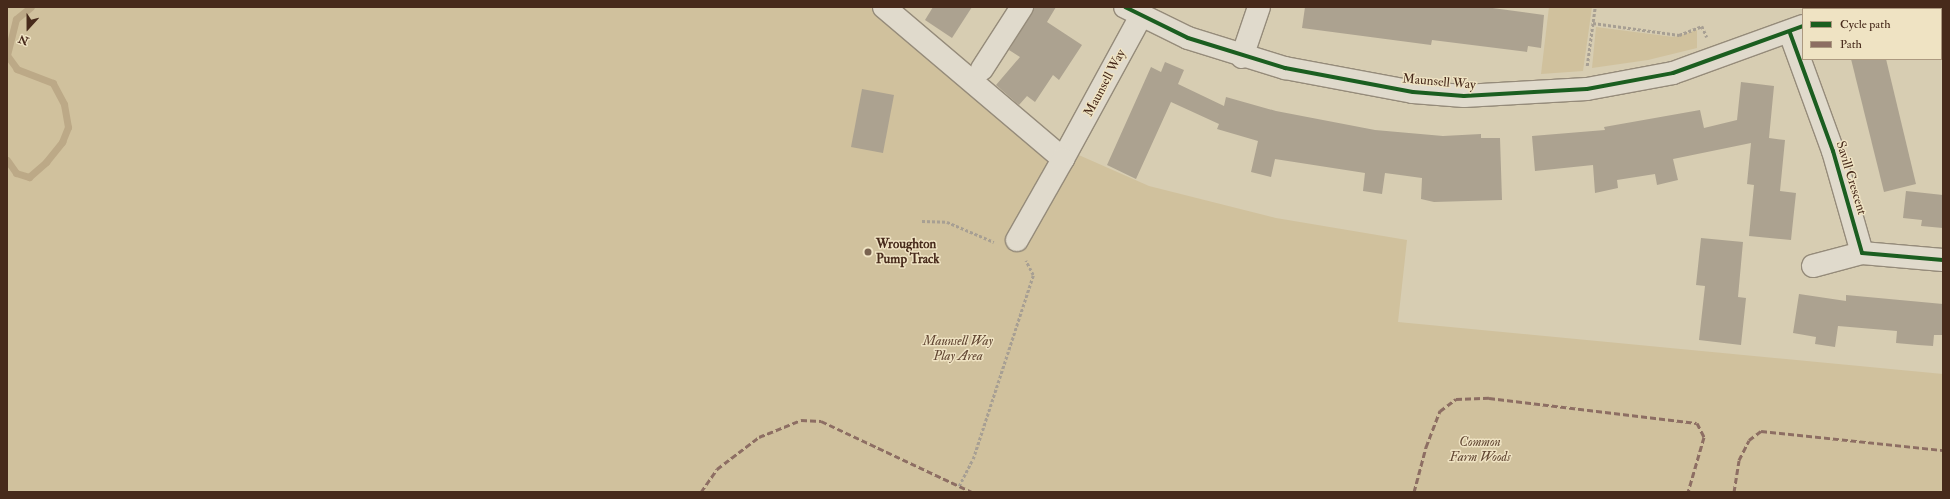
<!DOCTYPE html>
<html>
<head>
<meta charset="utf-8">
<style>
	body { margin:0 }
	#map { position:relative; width:1950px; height:499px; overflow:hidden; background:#d7cdb2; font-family:"IM FELL Double Pica",serif }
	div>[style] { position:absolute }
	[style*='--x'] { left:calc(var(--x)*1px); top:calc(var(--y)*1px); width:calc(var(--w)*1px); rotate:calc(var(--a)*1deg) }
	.green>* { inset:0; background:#d0c19d }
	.stream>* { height:7px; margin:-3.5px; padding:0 3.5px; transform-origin:3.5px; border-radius:3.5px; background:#bca987 }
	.building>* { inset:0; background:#aca290 }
	.path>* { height:2.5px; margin-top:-1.25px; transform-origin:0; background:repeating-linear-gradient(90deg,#a79f93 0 3px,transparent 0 5px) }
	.roads { filter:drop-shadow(1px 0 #958b7a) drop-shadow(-1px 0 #958b7a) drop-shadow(0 1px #958b7a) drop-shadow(0 -1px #958b7a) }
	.minor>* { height:22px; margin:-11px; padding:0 11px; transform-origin:11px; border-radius:11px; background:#e0dacc }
	.quiet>* { height:3px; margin-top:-1.5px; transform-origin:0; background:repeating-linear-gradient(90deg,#8d6e63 0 6px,transparent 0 9px) }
	.cycleway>* { height:4px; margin:-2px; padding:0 2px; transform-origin:2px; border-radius:2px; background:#1b5e20 }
	.dots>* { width:11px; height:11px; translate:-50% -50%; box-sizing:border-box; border:2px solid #efe3c3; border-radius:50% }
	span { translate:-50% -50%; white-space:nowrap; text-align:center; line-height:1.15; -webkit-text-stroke:3px #efe3c3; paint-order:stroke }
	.street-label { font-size:13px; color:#472a1b }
	.poi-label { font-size:13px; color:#472a1b; font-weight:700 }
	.left { translate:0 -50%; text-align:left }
	.park-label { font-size:13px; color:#614632; font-style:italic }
	.frame { position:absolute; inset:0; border:8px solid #472a1b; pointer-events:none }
	.legend { position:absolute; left:1802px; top:8px; width:140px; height:52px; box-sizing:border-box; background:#efe3c3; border:1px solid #ac9980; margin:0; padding:5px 7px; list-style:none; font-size:12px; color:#472a1b }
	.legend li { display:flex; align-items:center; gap:8px; height:20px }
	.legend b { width:20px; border:1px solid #ac9980 }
	.north { position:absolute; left:8px; top:8px; width:40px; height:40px; -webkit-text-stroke:3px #efe3c3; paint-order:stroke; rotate:201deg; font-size:11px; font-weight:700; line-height:16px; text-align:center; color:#472a1b }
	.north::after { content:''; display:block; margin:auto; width:14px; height:18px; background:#472a1b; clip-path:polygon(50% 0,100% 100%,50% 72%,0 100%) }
</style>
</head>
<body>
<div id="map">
	<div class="green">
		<i style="clip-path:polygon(7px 7px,898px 7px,1068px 150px,1081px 156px,1149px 186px,1276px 218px,1407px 240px,1398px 322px,1943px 374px,1943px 492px,7px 492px)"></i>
		<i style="clip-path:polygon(1549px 7px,1592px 7px,1583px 71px,1541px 74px)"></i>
		<i style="clip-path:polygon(1596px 27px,1674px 37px,1697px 30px,1697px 48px,1648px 60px,1592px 68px)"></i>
	</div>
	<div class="stream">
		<i style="--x:7;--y:160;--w:16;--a:55"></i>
		<i style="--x:16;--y:173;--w:14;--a:17"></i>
		<i style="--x:29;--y:177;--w:23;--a:-41"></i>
		<i style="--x:46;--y:162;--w:26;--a:-51"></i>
		<i style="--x:62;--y:142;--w:16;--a:-68"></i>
		<i style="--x:68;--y:127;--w:23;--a:-100"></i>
		<i style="--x:64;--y:104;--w:24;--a:-118"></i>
		<i style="--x:53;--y:83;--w:39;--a:-159"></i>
		<i style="--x:17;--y:69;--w:17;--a:-126"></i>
		<i style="--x:7;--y:55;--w:37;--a:-76"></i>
		<i style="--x:16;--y:19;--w:19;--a:-39"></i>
	</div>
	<div class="building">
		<i style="clip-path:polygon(933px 7px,972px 7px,952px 38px,925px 20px)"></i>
		<i style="clip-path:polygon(1034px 7px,1056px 7px,1047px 22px,1082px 45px,1059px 80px,1053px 75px,1035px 102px,1027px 96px,1019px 105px,996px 85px,1020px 57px,1009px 50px)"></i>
		<i style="clip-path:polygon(1305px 7px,1485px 7px,1544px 15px,1541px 48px,1528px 46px,1527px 52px,1432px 40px,1431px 45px,1302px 28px)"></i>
		<i style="clip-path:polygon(1851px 59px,1886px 59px,1916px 184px,1884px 192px)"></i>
		<i style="clip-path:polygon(1165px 62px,1184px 70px,1178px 84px,1224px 106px,1226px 97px,1276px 111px,1375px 130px,1443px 136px,1481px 134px,1481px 138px,1500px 138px,1502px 200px,1434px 202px,1421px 199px,1422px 178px,1385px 173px,1382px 194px,1363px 191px,1365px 173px,1275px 159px,1271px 177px,1251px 172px,1258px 141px,1217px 129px,1219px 124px,1171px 102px,1136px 179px,1107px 165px,1151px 67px,1161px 72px)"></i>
		<i style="clip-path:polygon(1741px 82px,1774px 86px,1769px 138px,1785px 140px,1780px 191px,1796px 193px,1791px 240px,1749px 236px,1754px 185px,1747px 184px,1751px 143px,1673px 159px,1678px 180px,1657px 185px,1655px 174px,1617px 180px,1618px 188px,1595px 193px,1593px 165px,1535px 171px,1532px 136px,1605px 130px,1604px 127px,1700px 110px,1704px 128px,1737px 120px)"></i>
		<i style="clip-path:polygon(862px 89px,894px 95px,883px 153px,851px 147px)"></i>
		<i style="clip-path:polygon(1906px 191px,1943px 195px,1943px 228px,1921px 226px,1922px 220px,1903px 218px)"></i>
		<i style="clip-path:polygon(1701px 238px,1743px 242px,1738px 297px,1746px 298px,1741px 345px,1699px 340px,1705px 286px,1696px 285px)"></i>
		<i style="clip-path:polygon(1799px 294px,1846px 301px,1846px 295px,1943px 304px,1942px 335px,1934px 335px,1933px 346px,1918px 345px,1896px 343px,1897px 331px,1838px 326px,1835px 347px,1815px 344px,1816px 337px,1793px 333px)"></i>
	</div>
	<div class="path">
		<i style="--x:1593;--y:23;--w:87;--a:7.9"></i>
		<i style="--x:1679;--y:35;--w:25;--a:-21"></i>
		<i style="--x:1702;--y:26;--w:12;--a:66"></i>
		<i style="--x:1587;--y:66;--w:60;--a:-82.3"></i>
		<i style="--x:922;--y:221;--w:25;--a:2"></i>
		<i style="--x:947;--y:222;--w:51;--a:23.1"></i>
		<i style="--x:959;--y:486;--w:30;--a:-63"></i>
		<i style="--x:973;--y:459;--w:194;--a:-71.9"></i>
		<i style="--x:1033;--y:275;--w:16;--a:-117"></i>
	</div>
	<div class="roads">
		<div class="minor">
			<i style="--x:884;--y:7;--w:235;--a:40.3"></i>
			<i style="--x:1063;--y:159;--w:163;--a:-61.4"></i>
			<i style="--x:1125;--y:7;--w:70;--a:26.2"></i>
			<i style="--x:1188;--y:38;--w:102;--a:17.2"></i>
			<i style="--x:1285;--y:68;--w:130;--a:10.6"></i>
			<i style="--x:1413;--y:92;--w:51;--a:4.5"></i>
			<i style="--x:1464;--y:96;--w:123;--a:-3.3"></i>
			<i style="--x:1587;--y:89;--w:87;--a:-10.5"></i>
			<i style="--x:1673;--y:73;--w:138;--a:-19.9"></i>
			<i style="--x:1837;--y:9;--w:4;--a:-34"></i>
			<i style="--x:1790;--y:33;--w:126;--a:70"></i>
			<i style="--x:1833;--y:151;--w:106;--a:74.1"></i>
			<i style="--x:1862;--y:253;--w:81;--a:4.9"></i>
			<i style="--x:1242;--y:57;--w:53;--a:-71.2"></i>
			<i style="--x:982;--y:69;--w:74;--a:-57.2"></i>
			<i style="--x:1017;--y:240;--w:93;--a:-60.4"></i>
			<i style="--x:1813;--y:266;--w:51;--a:-14.9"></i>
		</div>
	</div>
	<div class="quiet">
		<i style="--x:701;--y:492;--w:28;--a:-55"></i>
		<i style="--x:717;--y:469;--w:53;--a:-37.3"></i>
		<i style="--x:759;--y:437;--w:45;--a:-22"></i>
		<i style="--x:801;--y:420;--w:20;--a:3"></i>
		<i style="--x:821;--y:421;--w:167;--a:25.2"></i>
		<i style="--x:1414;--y:492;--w:47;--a:-75.1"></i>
		<i style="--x:1426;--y:447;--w:39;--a:-69"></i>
		<i style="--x:1440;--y:411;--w:20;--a:-37"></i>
		<i style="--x:1456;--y:399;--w:33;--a:-2"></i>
		<i style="--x:1489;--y:398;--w:209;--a:6.9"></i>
		<i style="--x:1697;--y:423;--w:16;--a:63"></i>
		<i style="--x:1704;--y:437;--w:57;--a:106.2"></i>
		<i style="--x:1734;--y:492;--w:32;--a:-81"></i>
		<i style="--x:1739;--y:460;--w:22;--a:-63"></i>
		<i style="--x:1749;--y:440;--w:15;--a:-37"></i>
		<i style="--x:1761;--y:431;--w:183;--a:6"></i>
	</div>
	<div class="cycleway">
		<i style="--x:1125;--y:7;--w:70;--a:26.2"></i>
		<i style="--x:1188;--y:38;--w:102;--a:17.2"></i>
		<i style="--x:1285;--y:68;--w:130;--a:10.6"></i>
		<i style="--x:1413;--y:92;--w:51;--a:4.5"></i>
		<i style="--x:1464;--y:96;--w:123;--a:-3.3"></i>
		<i style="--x:1587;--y:89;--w:87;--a:-10.5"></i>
		<i style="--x:1673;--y:73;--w:138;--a:-19.9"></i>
		<i style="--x:1790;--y:33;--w:126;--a:70"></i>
		<i style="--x:1833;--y:151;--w:106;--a:74.1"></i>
		<i style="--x:1862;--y:253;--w:81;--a:4.9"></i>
	</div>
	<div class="dots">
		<i style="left:868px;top:252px;background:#796350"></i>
	</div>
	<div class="street-label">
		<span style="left:1439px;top:82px;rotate:5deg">Maunsell Way</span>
		<span style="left:1105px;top:83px;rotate:-62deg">Maunsell Way</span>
		<span style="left:1851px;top:178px;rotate:73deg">Savill Crescent</span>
	</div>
	<div class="poi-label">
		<span class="left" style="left:876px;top:252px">Wroughton<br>Pump Track</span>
	</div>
	<div class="park-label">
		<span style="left:958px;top:349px">Maunsell Way<br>Play Area</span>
		<span style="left:1480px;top:450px">Common<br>Farm Woods</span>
	</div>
	<div class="frame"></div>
	<ul class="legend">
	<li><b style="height:5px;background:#1b5e20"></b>Cycle path</li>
	<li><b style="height:5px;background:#8d6e63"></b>Path</li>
	</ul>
	<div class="north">N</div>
</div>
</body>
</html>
